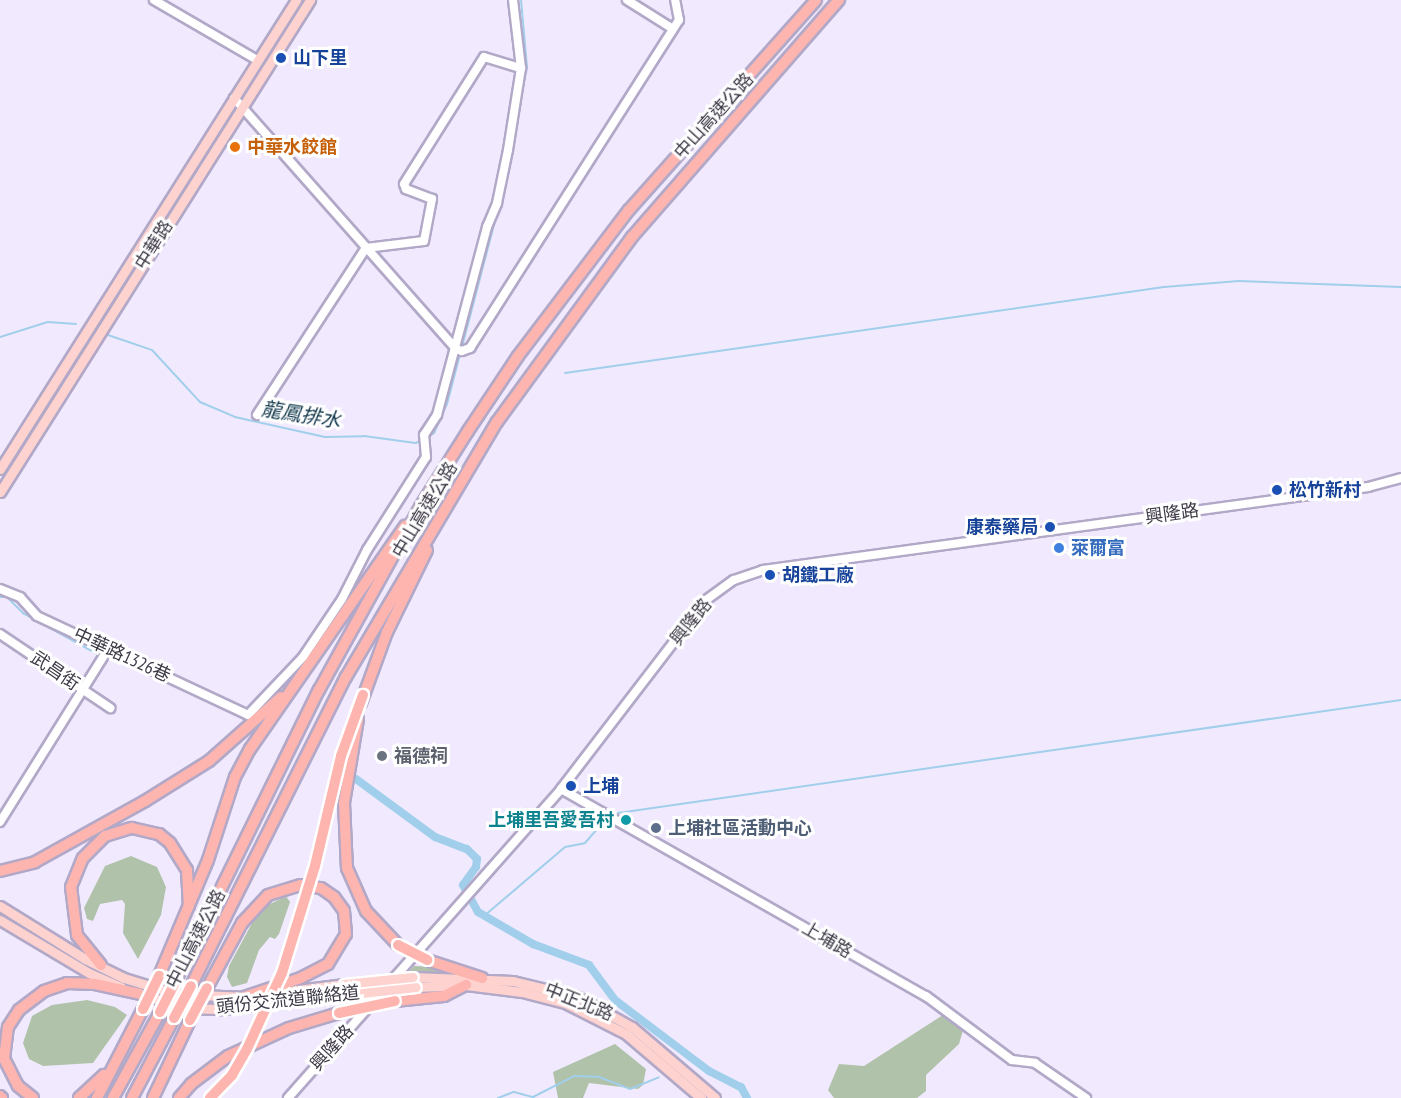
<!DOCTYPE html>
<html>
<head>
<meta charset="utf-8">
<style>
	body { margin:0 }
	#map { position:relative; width:1401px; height:1098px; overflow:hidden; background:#f1eafe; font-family:"PT Sans Narrow","Noto Sans TC",sans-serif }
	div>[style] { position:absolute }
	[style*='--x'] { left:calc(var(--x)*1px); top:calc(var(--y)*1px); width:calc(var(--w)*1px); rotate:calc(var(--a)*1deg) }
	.green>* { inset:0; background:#b0c2aa }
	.stream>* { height:2px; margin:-1px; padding:0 1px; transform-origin:1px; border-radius:1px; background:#a1cfeb }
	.canal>* { height:8px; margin:-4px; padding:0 4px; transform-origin:4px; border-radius:4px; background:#a1cfeb }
	.roads { filter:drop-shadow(2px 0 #b2a8c7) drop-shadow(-2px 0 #b2a8c7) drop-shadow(0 2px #b2a8c7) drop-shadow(0 -2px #b2a8c7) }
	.minor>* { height:8px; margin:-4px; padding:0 4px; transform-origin:4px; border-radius:4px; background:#fff }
	.major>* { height:9px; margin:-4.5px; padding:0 4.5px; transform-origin:4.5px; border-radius:4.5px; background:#fed3cf }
	.highway>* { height:10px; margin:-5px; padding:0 5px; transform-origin:5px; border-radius:5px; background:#feb5af }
	.bridges { filter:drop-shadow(2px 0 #fff) drop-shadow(-2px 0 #fff) drop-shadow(0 2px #fff) drop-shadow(0 -2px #fff) }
	.major-bridge>* { height:9px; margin:-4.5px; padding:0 4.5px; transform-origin:4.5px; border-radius:4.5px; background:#fed3cf }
	.highway-bridge>* { height:10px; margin:-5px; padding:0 5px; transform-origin:5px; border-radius:5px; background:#feb5af }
	.dots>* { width:16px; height:16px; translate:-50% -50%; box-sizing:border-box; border:3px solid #fff; border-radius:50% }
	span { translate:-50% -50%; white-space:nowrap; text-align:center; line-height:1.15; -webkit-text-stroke:6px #fff; paint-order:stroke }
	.transit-label { font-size:18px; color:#164399; font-weight:700 }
	.left { translate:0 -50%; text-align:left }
	.right { translate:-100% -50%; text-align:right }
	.street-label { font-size:18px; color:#3d3946 }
	.food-label { font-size:18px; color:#c56008; font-weight:700 }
	.shop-label { font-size:18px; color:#366cbe; font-weight:700 }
	.worship-label { font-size:18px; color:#5b616d; font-weight:700 }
	.culture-label { font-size:18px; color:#0d838f; font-weight:700 }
	.service-label { font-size:18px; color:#4e5e75; font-weight:700 }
	.water-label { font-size:20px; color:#10374b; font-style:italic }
</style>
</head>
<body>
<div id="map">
	<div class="green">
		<i style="clip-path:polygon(131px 856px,157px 867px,166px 887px,161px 915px,138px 959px,123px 933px,125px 904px,122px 900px,100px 904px,93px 921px,87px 919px,84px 908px,105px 866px)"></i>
		<i style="clip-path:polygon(286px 896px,290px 902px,279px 934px,275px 939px,270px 937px,259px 950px,247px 983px,232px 987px,227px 977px,229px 966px,251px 925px,264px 907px)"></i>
		<i style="clip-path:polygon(414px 966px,467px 968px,444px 998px,379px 1007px)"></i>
		<i style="clip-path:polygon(87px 1000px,115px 1007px,127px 1015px,93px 1063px,43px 1066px,29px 1059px,23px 1043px,32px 1016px,52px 1005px)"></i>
		<i style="clip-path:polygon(946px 1013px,964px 1027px,959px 1044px,926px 1075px,926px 1091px,917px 1098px,834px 1098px,828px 1090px,839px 1064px,864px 1066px)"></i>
		<i style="clip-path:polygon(615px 1044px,646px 1069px,643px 1085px,638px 1089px,589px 1083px,583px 1098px,558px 1098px,553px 1072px)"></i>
	</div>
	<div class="stream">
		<i style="--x:518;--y:110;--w:44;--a:-78.2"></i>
		<i style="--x:527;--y:67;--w:67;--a:-95.1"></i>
		<i style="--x:108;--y:335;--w:46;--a:18.8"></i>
		<i style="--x:152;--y:350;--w:71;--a:47.3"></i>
		<i style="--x:200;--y:402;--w:38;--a:23"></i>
		<i style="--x:235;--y:417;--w:92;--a:12.5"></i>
		<i style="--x:325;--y:437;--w:39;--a:-1"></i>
		<i style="--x:364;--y:436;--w:52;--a:7.7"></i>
		<i style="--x:416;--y:443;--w:8;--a:-30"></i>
		<i style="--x:0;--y:337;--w:50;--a:-17.4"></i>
		<i style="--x:48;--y:322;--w:28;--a:4"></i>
		<i style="--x:565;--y:373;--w:605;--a:-8.17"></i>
		<i style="--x:1164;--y:287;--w:75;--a:-4.6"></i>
		<i style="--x:1239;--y:281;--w:162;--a:2.1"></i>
		<i style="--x:428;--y:437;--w:7;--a:-34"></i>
		<i style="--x:434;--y:433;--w:32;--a:-66"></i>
		<i style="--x:447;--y:404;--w:201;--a:-75.3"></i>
		<i style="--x:0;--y:597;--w:7;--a:0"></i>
		<i style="--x:7;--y:597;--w:23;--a:45"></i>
		<i style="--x:23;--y:613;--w:89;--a:28.9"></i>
		<i style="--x:107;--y:657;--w:105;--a:22.9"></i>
		<i style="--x:611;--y:814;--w:798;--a:-8.21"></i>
		<i style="--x:484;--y:916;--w:106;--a:-40.4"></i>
		<i style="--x:565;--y:847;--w:20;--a:-11"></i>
		<i style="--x:585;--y:843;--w:33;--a:-49"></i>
		<i style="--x:498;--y:1098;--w:17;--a:-21"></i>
		<i style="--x:514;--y:1092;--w:20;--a:15"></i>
		<i style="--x:533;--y:1097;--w:46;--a:-27.1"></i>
		<i style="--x:574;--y:1076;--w:25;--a:2"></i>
		<i style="--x:599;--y:1077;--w:33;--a:21"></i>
		<i style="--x:630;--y:1089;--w:31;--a:-22"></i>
	</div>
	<div class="canal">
		<i style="--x:356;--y:779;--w:98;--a:36.3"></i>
		<i style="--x:435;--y:837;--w:34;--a:21"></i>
		<i style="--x:467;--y:849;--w:14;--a:45"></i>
		<i style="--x:477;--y:859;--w:8;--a:97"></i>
		<i style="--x:476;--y:867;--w:22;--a:126"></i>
		<i style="--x:463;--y:885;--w:31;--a:61"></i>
		<i style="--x:478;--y:912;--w:64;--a:30.2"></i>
		<i style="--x:533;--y:944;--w:60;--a:20.6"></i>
		<i style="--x:589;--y:965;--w:44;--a:53.4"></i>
		<i style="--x:615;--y:1000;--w:118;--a:37.1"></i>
		<i style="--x:709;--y:1071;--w:36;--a:27"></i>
		<i style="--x:741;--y:1087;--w:13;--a:61"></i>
	</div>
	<div class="roads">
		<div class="minor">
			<i style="--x:154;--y:0;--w:119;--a:30.2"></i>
			<i style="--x:627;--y:0;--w:54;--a:32.2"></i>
			<i style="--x:234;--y:98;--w:335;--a:48.5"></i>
			<i style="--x:456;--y:349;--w:6;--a:18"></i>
			<i style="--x:462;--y:351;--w:9;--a:-21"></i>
			<i style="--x:470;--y:348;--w:389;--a:-57.5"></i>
			<i style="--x:679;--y:20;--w:20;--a:-101"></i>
			<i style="--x:366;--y:248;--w:58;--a:-6.9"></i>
			<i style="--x:424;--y:241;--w:43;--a:-79.2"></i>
			<i style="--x:432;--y:199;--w:28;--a:-159"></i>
			<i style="--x:406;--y:189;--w:5;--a:-112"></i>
			<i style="--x:404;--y:184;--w:150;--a:-57.8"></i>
			<i style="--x:484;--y:57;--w:39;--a:17"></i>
			<i style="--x:257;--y:415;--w:199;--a:-56.9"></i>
			<i style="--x:0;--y:589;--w:22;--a:22"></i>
			<i style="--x:20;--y:597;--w:25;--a:48"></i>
			<i style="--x:37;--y:616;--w:233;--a:25.1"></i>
			<i style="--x:248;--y:715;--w:80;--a:-46.5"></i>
			<i style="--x:303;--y:657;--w:70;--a:-56.1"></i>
			<i style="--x:342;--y:599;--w:55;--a:-63"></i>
			<i style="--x:367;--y:550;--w:110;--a:-57.6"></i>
			<i style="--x:426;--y:457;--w:22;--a:-95"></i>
			<i style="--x:424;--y:435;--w:24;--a:-57"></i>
			<i style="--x:437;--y:415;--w:195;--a:-75.1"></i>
			<i style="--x:487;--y:227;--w:26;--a:-67"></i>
			<i style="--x:497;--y:203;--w:54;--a:-78.3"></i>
			<i style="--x:508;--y:150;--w:83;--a:-81"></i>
			<i style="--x:521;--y:68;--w:68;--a:-96.7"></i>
			<i style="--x:0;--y:634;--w:133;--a:33.9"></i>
			<i style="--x:561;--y:789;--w:420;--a:29.6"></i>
			<i style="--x:926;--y:996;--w:107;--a:36.7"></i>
			<i style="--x:1012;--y:1060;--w:23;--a:7"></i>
			<i style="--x:1035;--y:1063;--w:62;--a:34.5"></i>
			<i style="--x:0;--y:822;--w:202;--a:-58"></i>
			<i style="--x:288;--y:1098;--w:412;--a:-48.5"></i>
			<i style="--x:561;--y:789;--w:238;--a:-52.5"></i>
			<i style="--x:706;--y:600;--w:34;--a:-36"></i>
			<i style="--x:734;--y:580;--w:31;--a:-19"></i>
			<i style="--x:763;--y:570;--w:611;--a:-7.81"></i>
			<i style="--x:1368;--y:487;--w:34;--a:-15"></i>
		</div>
		<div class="major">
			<i style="--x:0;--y:469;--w:555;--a:-57.74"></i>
			<i style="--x:0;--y:492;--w:582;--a:-57.79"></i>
			<i style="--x:0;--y:906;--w:100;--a:31.9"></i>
			<i style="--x:85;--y:959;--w:43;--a:26"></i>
			<i style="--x:124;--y:978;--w:54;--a:17.1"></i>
			<i style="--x:176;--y:994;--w:71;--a:2.4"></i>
			<i style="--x:0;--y:920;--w:104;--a:30.8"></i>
			<i style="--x:89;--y:973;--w:35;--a:24"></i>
			<i style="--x:413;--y:977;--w:100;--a:2.3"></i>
			<i style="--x:513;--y:981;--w:67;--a:13.8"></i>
			<i style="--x:578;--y:997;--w:62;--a:29.1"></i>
			<i style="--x:632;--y:1027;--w:109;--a:40.5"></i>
			<i style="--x:416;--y:987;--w:50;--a:-2.3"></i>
			<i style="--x:466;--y:985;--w:56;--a:7.1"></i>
			<i style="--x:522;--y:992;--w:44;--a:14.3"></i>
			<i style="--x:565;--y:1003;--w:68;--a:26.9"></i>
			<i style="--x:626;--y:1034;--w:99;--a:40.5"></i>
			<i style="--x:266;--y:994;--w:79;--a:-7.3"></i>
			<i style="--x:143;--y:995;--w:48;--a:15.8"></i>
			<i style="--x:189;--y:1008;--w:33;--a:2"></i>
			<i style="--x:222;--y:1009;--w:123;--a:-6.5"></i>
		</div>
		<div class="highway">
			<i style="--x:361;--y:703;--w:76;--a:-69.9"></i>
			<i style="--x:387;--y:632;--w:91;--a:-64"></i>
			<i style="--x:358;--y:719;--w:85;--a:99.5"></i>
			<i style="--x:344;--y:803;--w:65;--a:87.4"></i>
			<i style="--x:347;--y:868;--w:47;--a:66.2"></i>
			<i style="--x:366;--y:911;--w:47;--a:46.7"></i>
			<i style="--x:0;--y:871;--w:36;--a:-14"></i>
			<i style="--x:35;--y:862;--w:126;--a:-29"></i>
			<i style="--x:145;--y:801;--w:75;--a:-32"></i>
			<i style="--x:209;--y:761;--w:96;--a:-41.6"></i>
			<i style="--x:427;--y:960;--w:58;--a:18.1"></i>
			<i style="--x:101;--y:965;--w:38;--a:-129"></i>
			<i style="--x:77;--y:935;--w:48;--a:-97.1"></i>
			<i style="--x:71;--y:887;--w:31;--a:-68"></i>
			<i style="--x:83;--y:858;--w:31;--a:-45"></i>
			<i style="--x:105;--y:836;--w:28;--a:-17"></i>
			<i style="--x:132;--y:828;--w:28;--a:13"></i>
			<i style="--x:159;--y:834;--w:14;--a:39"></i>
			<i style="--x:170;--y:843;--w:32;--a:58"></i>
			<i style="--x:187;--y:870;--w:36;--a:87"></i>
			<i style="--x:159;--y:976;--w:126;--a:-67.1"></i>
			<i style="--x:208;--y:860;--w:87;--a:-72"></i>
			<i style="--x:235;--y:777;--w:32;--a:-62"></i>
			<i style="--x:250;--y:749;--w:272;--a:-55.2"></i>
			<i style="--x:176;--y:980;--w:323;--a:-63.8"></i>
			<i style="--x:319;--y:690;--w:209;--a:-61.1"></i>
			<i style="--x:420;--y:507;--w:90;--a:-57.7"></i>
			<i style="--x:468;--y:431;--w:90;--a:-56.3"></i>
			<i style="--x:518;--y:356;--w:183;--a:-52.8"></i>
			<i style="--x:629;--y:210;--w:281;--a:-48.3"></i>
			<i style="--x:191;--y:986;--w:346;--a:-63.4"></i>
			<i style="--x:346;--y:677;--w:296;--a:-59.4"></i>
			<i style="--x:497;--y:422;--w:229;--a:-53.9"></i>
			<i style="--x:632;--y:237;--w:315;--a:-48.9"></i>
			<i style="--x:207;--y:988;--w:74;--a:-61.7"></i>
			<i style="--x:242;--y:923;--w:38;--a:-47"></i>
			<i style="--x:268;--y:895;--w:34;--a:-17"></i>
			<i style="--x:301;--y:885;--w:20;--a:9"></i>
			<i style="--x:321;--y:888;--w:16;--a:35"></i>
			<i style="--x:334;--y:897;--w:17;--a:54"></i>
			<i style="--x:344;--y:911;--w:23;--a:85"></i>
			<i style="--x:346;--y:934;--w:35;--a:121"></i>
			<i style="--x:328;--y:964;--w:30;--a:153"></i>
			<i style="--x:301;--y:978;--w:63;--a:161.6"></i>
			<i style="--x:395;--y:1001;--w:49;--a:-5.8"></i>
			<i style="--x:444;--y:996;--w:25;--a:-27"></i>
			<i style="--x:0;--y:1096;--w:3;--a:45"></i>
			<i style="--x:33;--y:1098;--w:19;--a:-141"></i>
			<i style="--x:18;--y:1086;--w:30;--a:-117"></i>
			<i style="--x:4;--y:1059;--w:32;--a:-83"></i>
			<i style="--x:8;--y:1027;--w:20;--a:-57"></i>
			<i style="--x:19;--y:1010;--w:31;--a:-37"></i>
			<i style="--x:44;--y:991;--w:24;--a:-19"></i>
			<i style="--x:67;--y:983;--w:28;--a:2"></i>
			<i style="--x:95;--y:984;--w:46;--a:12.5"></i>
			<i style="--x:79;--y:1098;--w:34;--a:-43"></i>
			<i style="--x:97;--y:1098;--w:100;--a:-62.7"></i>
			<i style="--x:113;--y:1098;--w:98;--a:-61.3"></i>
			<i style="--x:132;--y:1098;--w:90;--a:-62.3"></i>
			<i style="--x:153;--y:1098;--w:86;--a:-64.6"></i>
			<i style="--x:179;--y:1098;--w:18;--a:-49"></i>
			<i style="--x:191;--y:1084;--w:46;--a:-37.1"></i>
			<i style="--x:228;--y:1056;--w:67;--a:-24.7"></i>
			<i style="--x:289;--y:1028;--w:52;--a:-16.7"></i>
		</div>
	</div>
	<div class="bridges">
		<div class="major-bridge">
			<i style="--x:344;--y:984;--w:69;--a:-5.8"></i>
			<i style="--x:344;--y:995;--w:72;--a:-6.3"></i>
		</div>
		<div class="highway-bridge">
			<i style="--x:398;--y:945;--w:33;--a:27"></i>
			<i style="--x:143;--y:1009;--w:37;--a:-64"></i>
			<i style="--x:160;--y:1012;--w:36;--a:-63"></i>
			<i style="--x:339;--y:1013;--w:57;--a:-12.1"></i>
			<i style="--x:174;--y:1018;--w:36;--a:-62"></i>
			<i style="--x:190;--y:1020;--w:36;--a:-62"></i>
			<i style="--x:210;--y:1098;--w:32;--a:-46"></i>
			<i style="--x:232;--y:1075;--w:30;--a:-60"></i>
			<i style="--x:247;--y:1049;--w:84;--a:-65.3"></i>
			<i style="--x:282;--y:973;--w:112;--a:-72.9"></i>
			<i style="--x:315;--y:866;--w:113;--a:-76.7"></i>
			<i style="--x:341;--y:756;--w:65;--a:-70.2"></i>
		</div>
	</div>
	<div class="dots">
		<i style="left:281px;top:58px;background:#1a4fb4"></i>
		<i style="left:235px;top:147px;background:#e8710a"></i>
		<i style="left:1277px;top:490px;background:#1a4fb4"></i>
		<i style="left:1050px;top:527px;background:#1a4fb4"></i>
		<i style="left:1059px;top:548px;background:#3f7fe0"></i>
		<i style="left:770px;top:575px;background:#1a4fb4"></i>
		<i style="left:382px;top:756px;background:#6b7280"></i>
		<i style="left:571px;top:786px;background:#1a4fb4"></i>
		<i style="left:626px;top:820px;background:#0f9aa8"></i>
		<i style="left:656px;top:828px;background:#5c6f8a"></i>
	</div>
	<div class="transit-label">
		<span class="left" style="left:293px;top:58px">山下里</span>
		<span class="left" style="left:1289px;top:490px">松竹新村</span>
		<span class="right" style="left:1038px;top:527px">康泰藥局</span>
		<span class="left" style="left:782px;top:575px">胡鐵工廠</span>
		<span class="left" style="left:583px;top:786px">上埔</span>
	</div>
	<div class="street-label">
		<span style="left:714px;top:116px;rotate:-48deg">中山高速公路</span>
		<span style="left:154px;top:245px;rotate:-58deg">中華路</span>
		<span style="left:425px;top:510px;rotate:-59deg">中山高速公路</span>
		<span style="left:1172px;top:514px;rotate:-8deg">興隆路</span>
		<span style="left:691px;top:622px;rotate:-51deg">興隆路</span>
		<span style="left:122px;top:655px;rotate:25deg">中華路1326巷</span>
		<span style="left:55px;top:671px;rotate:34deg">武昌街</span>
		<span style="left:196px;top:939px;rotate:-63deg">中山高速公路</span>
		<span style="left:827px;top:940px;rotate:30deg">上埔路</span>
		<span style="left:288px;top:1000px;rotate:-6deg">頭份交流道聯絡道</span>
		<span style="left:579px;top:1002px;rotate:22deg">中正北路</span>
		<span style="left:332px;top:1048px;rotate:-48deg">興隆路</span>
	</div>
	<div class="food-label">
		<span class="left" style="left:247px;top:147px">中華水餃館</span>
	</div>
	<div class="shop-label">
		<span class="left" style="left:1071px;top:548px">萊爾富</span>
	</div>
	<div class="worship-label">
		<span class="left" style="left:394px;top:756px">福德祠</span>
	</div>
	<div class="culture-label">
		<span class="right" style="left:614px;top:820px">上埔里吾愛吾村</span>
	</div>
	<div class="service-label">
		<span class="left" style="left:668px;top:828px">上埔社區活動中心</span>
	</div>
	<div class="water-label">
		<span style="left:301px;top:415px;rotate:9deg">龍鳳排水</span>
	</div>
</div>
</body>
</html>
